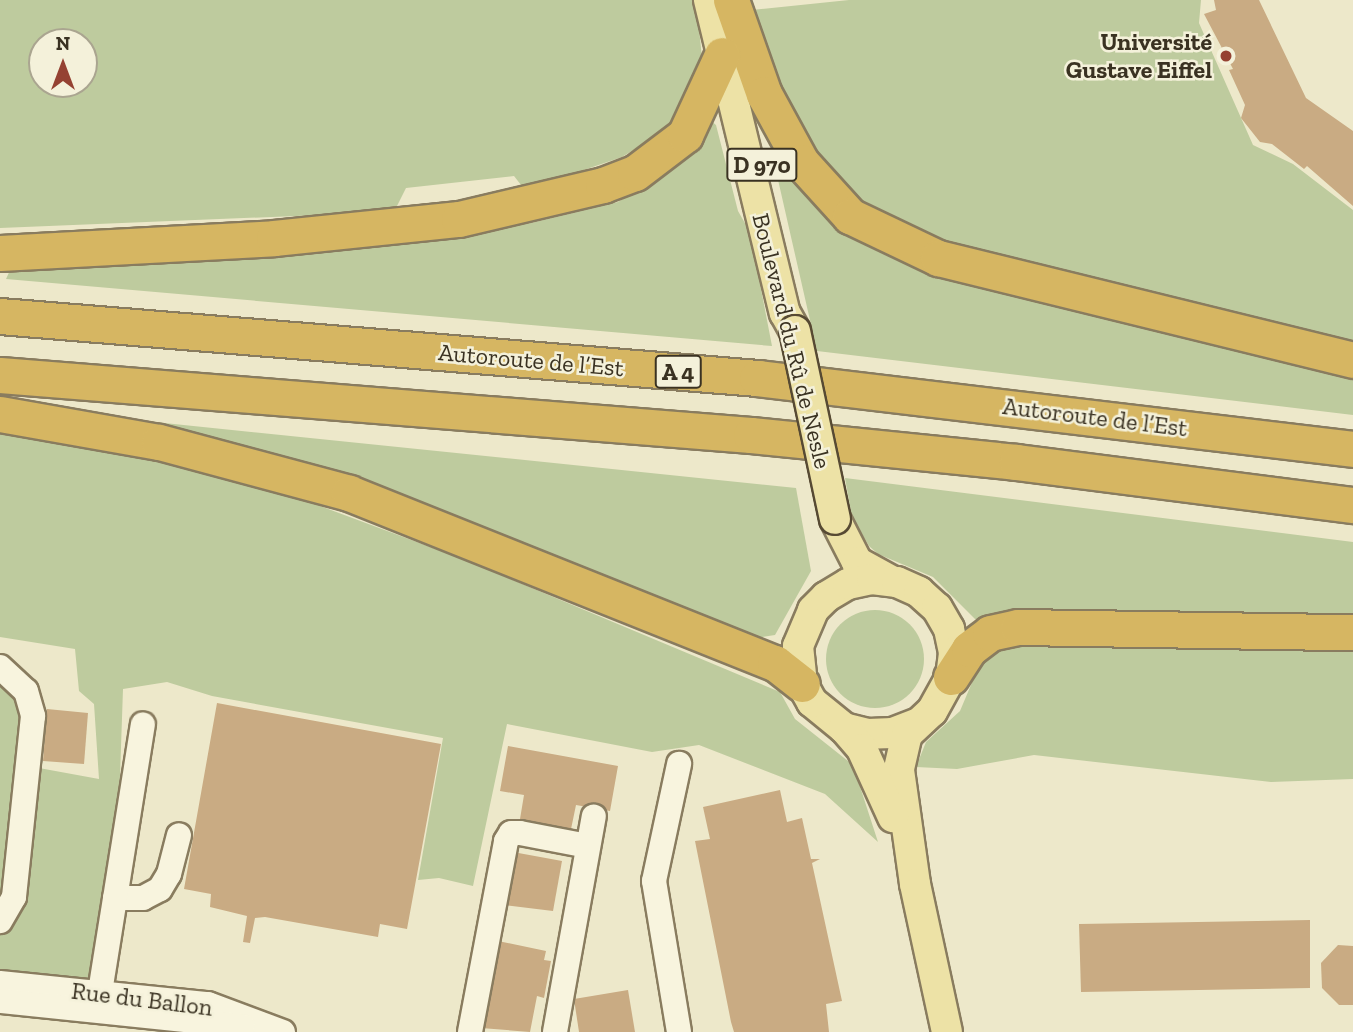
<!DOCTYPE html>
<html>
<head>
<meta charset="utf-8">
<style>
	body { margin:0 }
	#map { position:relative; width:1353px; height:1032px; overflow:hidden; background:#ede8ca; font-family:"Zilla Slab",serif }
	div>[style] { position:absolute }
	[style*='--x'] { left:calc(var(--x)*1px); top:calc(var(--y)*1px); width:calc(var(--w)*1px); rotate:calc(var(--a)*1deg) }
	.green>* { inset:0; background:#becb9e }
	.round { border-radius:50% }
	.building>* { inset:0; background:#c9ab83 }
	.roads { filter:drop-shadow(2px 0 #897c5f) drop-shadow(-2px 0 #897c5f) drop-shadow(0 2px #897c5f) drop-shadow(0 -2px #897c5f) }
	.minor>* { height:24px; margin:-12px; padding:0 12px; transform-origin:12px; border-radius:12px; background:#f8f4de }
	.major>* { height:30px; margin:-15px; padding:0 15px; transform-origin:15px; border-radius:15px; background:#ede2a6 }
	.highway>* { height:35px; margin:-17.5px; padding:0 17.5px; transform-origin:17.5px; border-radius:17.5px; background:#d6b662 }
	.bridges { filter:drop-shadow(2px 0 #574a33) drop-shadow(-2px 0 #574a33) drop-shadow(0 2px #574a33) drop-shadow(0 -2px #574a33) }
	.major-bridge>* { height:30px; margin:-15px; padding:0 15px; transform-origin:15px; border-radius:15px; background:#ede2a6 }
	.dots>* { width:19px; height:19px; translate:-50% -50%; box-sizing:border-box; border:4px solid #f4f1da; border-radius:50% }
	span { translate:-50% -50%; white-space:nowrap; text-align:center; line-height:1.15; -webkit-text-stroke:5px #f4f1da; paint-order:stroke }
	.shield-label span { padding:2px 5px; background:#f4f1da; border:2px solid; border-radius:5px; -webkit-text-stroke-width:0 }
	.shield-label { font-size:23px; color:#3a3222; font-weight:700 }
	.poi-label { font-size:24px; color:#3a3222; font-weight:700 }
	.right { translate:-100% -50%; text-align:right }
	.street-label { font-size:24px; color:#3a3222 }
	.north { position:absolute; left:28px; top:28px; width:70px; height:70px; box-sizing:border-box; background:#f4f1da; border:2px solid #aaa590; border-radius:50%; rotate:0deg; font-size:19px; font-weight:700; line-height:28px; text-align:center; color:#3a3222 }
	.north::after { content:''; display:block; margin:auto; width:24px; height:32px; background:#954232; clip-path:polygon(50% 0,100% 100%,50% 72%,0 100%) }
</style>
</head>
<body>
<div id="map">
	<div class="green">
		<i style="clip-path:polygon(evenodd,0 0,696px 0,704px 77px,675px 124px,622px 157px,525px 190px,514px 176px,406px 188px,394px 212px,0 228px,0 0,42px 42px,84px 42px,84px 84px,42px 84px,42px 42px)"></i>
		<i style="clip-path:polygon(849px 0,1201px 0,1199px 23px,1253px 145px,1293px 164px,1353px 210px,1353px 346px,971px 256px,863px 204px,845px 190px,795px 127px,751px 10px)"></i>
		<i style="clip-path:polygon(710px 120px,716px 125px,738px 211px,750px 232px,772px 346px,6px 279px,12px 266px,361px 247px,531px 223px,618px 202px,647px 183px)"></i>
		<i style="clip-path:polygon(777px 148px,822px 204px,1353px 376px,1353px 415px,817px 351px,771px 149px)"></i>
		<i style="clip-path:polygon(116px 418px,796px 488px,811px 571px,775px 635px,756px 638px)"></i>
		<i style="clip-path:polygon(0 428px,76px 440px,280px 491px,465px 560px,780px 692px,795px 719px,853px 765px,878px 842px,825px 794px,699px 745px,652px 752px,507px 724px,473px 886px,439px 878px,418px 880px,443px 738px,212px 696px,167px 682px,123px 689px,113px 981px,0 971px,0 676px,32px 708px,39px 768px,99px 779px,94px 704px,79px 691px,75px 649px,0 637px)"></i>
		<i style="clip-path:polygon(845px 478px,1353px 542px,1353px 620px,975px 619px,933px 577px,878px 554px,869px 546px,852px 517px)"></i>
		<i class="round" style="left:826px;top:610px;width:98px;height:98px"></i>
		<i style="clip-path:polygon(1014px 646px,1353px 652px,1353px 779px,1271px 782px,1034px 755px,957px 769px,916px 767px,926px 742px,960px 711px,984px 654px)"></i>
	</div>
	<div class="building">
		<i style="clip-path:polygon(1214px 0,1259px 0,1306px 98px,1353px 131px,1353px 206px,1307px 166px,1304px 169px,1272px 144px,1260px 142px,1241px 118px,1245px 105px,1229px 70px,1233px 69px,1204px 14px,1216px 10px)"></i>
		<i style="clip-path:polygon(217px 703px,441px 744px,407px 929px,380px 924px,378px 937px,265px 917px,255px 918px,250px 943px,243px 942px,247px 916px,210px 907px,211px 894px,184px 889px)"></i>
		<i style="clip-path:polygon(47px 709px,88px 713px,84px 764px,43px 761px)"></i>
		<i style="clip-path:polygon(508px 746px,618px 766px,610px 811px,576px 805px,570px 834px,519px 825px,524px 795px,500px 791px)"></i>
		<i style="clip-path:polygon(780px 790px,787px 822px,802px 818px,811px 859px,820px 859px,812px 863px,842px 1001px,826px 1004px,829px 1032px,734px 1032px,731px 1022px,695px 841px,710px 839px,703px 807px)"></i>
		<i style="clip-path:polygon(513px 852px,562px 861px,553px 911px,503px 905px)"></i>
		<i style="clip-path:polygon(1310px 920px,1310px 988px,1081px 992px,1079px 924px)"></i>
		<i style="clip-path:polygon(498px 941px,546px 951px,544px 960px,551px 961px,544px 998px,537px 996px,530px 1032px,481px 1028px)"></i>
		<i style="clip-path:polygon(1338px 945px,1353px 946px,1353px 1005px,1339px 1005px,1322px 988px,1321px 963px)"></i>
		<i style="clip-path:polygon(628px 990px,635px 1032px,579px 1032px,574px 999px)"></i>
	</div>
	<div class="roads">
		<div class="minor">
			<i style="--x:0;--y:667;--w:35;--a:43"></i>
			<i style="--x:26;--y:691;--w:26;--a:74"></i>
			<i style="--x:33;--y:716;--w:182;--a:96"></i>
			<i style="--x:14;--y:897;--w:28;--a:120"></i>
			<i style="--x:115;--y:898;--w:28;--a:0"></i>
			<i style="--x:143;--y:898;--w:19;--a:-28"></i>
			<i style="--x:160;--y:889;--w:17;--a:-59"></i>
			<i style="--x:169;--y:874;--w:40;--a:-75.6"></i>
			<i style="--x:0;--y:983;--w:209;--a:5.8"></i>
			<i style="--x:208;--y:1004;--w:80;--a:20.5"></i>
			<i style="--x:100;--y:992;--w:271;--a:-80.9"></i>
			<i style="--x:0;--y:1001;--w:244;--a:5.9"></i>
			<i style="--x:470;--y:1032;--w:194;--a:-79.3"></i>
			<i style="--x:506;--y:841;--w:9;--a:-58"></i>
			<i style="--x:511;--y:833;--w:9;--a:0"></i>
			<i style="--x:520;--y:833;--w:69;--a:10.8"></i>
			<i style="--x:555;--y:1032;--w:219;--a:-79.8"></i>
			<i style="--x:679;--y:1032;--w:153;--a:-99.4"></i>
			<i style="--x:654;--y:881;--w:120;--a:-77.9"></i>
		</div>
		<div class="major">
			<i style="--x:709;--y:0;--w:322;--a:76.4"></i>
			<i style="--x:785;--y:313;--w:21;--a:61"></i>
			<i style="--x:835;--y:519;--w:48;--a:62.9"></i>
			<i style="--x:857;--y:562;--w:38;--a:29"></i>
			<i style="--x:916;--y:724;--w:25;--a:159"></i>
			<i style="--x:893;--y:733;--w:25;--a:178"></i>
			<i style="--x:868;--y:734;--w:25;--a:-166"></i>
			<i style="--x:844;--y:728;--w:41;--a:-140.9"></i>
			<i style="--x:812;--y:702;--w:21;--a:-119"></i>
			<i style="--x:802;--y:684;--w:38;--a:-96"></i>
			<i style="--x:798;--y:646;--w:39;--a:-67"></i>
			<i style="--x:813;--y:610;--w:18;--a:-45"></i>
			<i style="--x:826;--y:597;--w:26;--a:-31"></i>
			<i style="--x:848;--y:584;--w:25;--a:-12"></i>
			<i style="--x:872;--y:579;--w:25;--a:7"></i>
			<i style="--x:897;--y:582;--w:24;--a:24"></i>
			<i style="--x:919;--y:592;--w:24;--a:42"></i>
			<i style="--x:937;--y:608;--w:24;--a:60"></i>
			<i style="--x:949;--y:629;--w:25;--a:78"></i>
			<i style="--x:954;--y:653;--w:24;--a:97"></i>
			<i style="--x:951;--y:677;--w:39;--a:119"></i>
			<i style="--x:932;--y:711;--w:34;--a:137"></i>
			<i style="--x:907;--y:734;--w:37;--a:103"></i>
			<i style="--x:899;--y:770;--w:115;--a:82"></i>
			<i style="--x:915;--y:884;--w:151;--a:77.8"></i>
			<i style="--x:844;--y:728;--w:28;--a:49"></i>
			<i style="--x:862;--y:749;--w:75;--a:65.5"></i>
		</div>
		<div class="highway">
			<i style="--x:731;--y:0;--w:100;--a:70.7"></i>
			<i style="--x:764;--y:94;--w:77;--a:61.4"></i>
			<i style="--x:801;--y:162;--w:73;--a:47.8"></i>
			<i style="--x:850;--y:216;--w:98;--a:25.5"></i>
			<i style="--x:938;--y:258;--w:427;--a:13.8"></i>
			<i style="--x:0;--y:253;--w:274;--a:-3.1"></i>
			<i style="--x:274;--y:238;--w:186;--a:-5.9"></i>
			<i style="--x:459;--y:219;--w:148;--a:-13.3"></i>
			<i style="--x:603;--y:185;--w:34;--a:-21"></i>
			<i style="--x:635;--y:173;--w:63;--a:-37.2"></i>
			<i style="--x:685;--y:135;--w:88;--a:-65.2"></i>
			<i style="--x:0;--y:316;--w:760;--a:4.68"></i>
			<i style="--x:757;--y:378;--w:600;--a:6.79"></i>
			<i style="--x:0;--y:375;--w:753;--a:4.57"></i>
			<i style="--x:751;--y:435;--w:267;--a:5.8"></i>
			<i style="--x:1017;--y:462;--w:339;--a:7.3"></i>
			<i style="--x:0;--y:414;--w:161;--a:10"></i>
			<i style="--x:159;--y:442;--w:197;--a:15"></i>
			<i style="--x:349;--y:493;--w:459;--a:21.8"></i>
			<i style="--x:775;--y:663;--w:34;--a:38"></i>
			<i style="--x:951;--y:677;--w:33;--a:-57"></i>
			<i style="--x:969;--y:649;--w:26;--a:-37"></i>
			<i style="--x:990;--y:633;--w:29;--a:-12"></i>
			<i style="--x:1018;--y:627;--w:335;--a:0.9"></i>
		</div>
	</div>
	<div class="bridges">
		<div class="major-bridge">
			<i style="--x:795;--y:331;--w:192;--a:78"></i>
		</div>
	</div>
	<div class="dots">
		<i style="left:1226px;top:56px;background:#954232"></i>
	</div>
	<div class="shield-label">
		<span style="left:762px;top:165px">D 970</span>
		<span style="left:678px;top:372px">A 4</span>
	</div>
	<div class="poi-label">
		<span class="right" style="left:1212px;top:56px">Université<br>Gustave Eiffel</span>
	</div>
	<div class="street-label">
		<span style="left:792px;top:341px;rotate:76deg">Boulevard du Rû de Nesle</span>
		<span style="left:531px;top:360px;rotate:5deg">Autoroute de l’Est</span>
		<span style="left:1095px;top:417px;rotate:7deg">Autoroute de l’Est</span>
		<span style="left:142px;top:999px;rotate:7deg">Rue du Ballon</span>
	</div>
	<div class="north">N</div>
</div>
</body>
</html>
